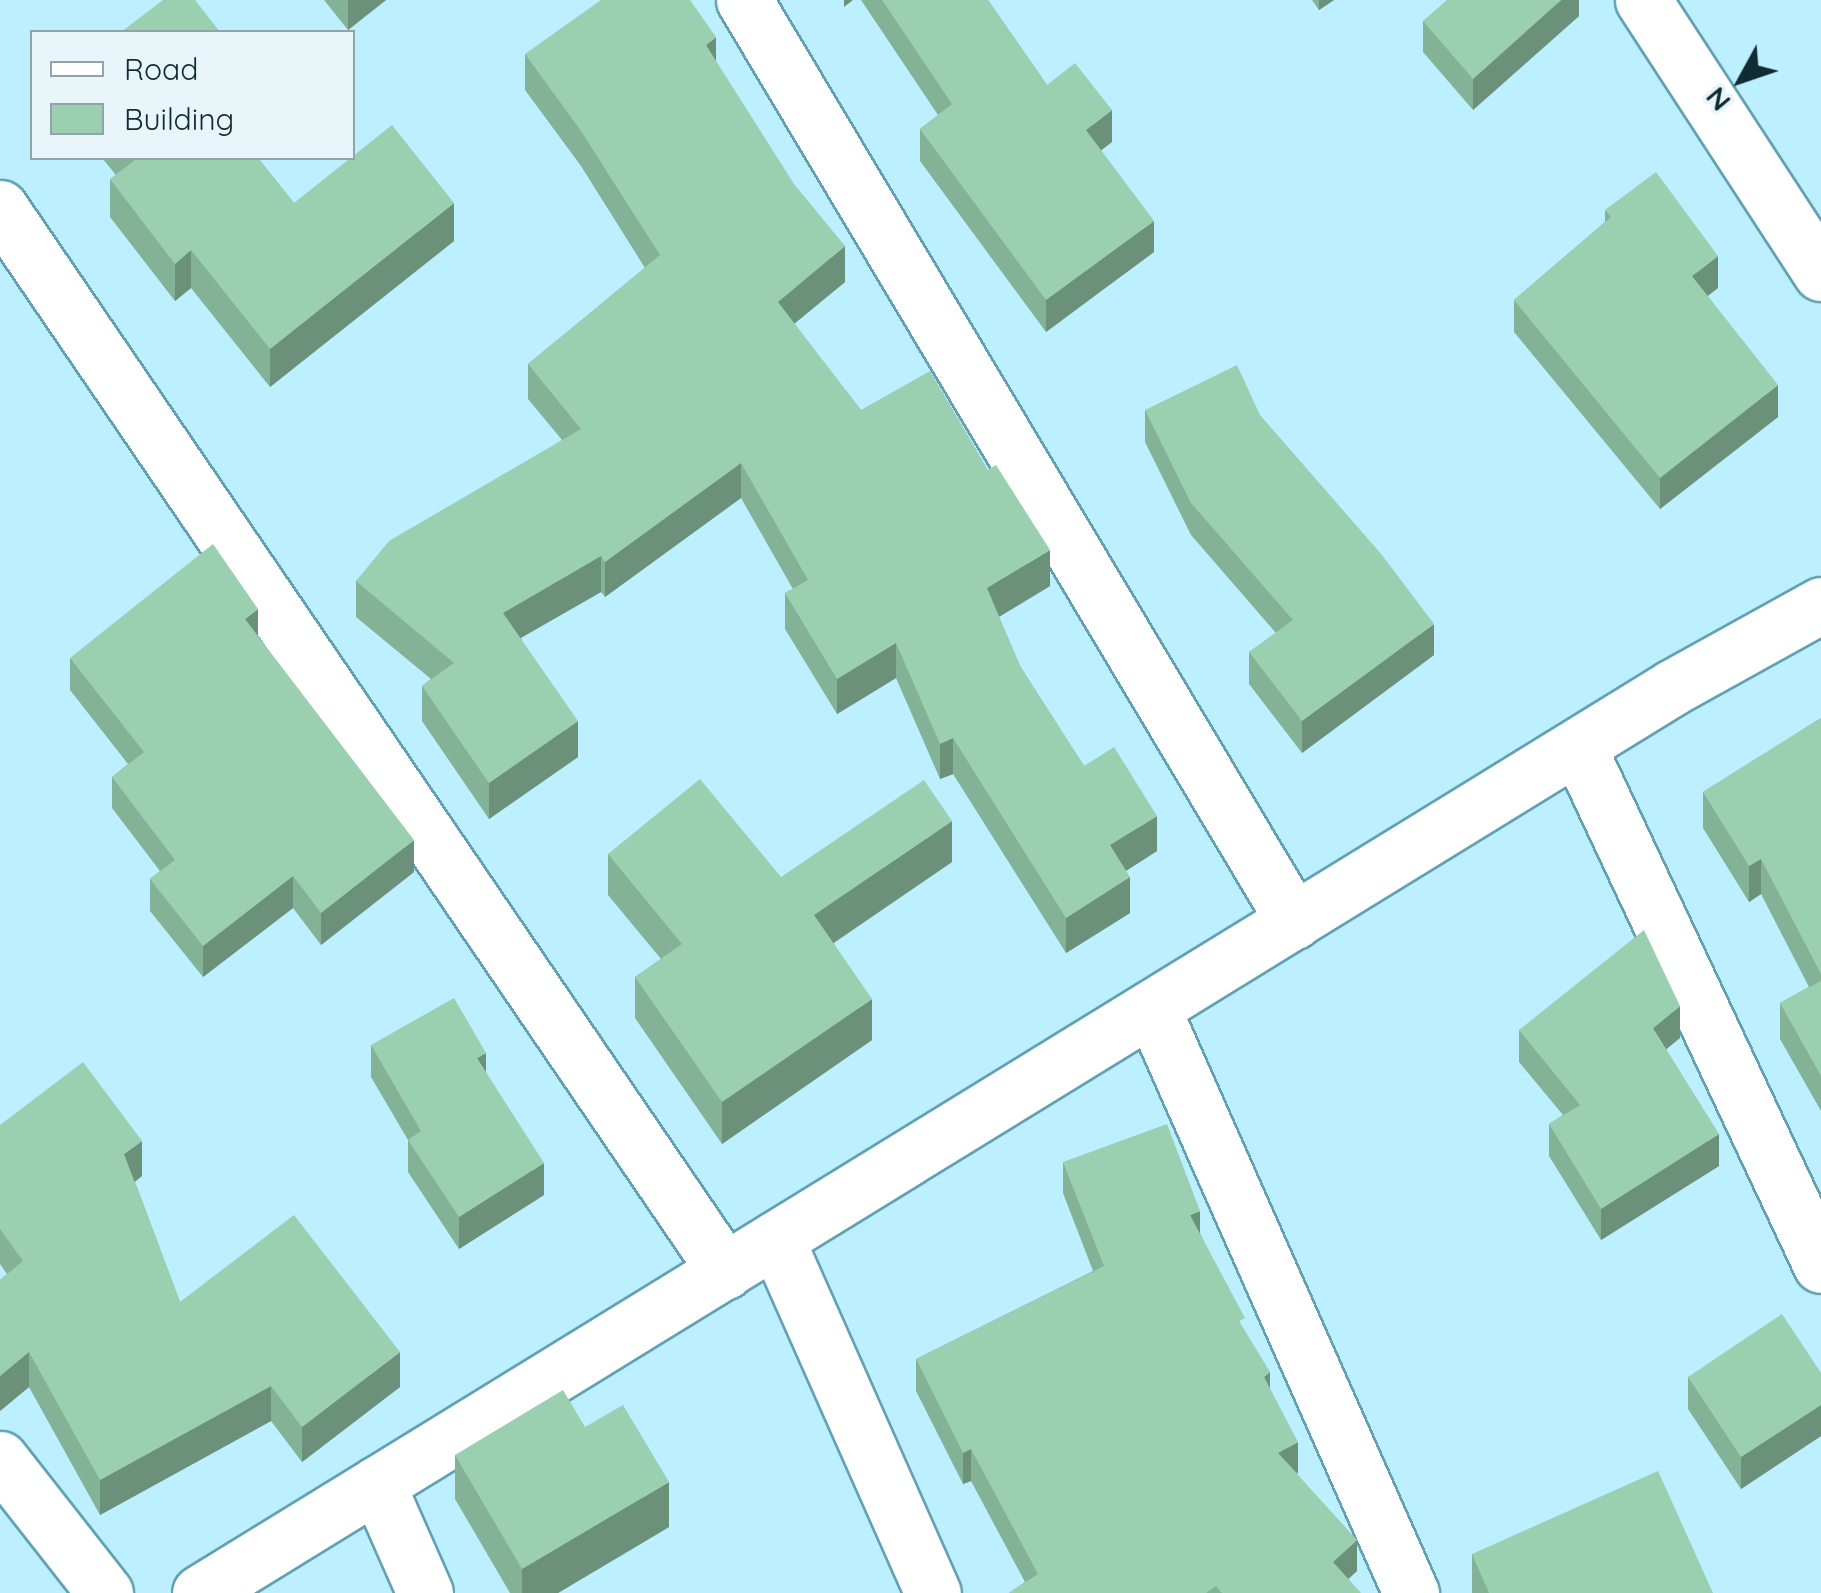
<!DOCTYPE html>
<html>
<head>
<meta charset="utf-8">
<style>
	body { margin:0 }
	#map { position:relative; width:1821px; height:1593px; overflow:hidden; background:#bcefff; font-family:Quicksand,sans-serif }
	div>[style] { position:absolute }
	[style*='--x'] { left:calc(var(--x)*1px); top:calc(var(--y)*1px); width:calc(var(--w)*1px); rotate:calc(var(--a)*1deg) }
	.roads { filter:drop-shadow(2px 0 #61a1b3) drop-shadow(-2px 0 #61a1b3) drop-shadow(0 2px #61a1b3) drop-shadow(0 -2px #61a1b3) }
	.minor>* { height:55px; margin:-27.5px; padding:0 27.5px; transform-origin:27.5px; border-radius:27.5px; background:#fff }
	.wall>* { inset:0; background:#84b297 }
	.shaded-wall>* { inset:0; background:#6c917b }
	.building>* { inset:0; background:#9acfb0 }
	span { translate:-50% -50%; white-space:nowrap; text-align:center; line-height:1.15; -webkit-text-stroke:10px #e8f5f9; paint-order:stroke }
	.legend { position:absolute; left:30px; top:30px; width:325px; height:130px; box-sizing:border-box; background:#e8f5f9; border:2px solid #92a4aa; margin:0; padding:12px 18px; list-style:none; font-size:30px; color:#102b33 }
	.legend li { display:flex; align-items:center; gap:20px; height:50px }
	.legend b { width:50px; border:2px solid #92a4aa }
	.north { position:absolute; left:1691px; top:30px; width:100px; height:100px; -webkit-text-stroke:8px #e8f5f9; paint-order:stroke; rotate:230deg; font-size:28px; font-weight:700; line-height:40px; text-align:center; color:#102b33 }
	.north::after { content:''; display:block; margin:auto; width:35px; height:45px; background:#102b33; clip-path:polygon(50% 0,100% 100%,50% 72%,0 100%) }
</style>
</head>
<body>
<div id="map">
	<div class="roads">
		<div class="minor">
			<i style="--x:744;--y:0;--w:1073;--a:59.16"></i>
			<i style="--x:1643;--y:0;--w:326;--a:56.9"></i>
			<i style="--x:0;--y:208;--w:1287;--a:55.7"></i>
			<i style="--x:1578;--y:747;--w:572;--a:64.87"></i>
			<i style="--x:1152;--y:1008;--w:640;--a:66.12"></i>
			<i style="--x:776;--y:1239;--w:387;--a:66.1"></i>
			<i style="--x:0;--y:1459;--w:170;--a:51.9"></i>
			<i style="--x:377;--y:1484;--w:119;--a:66.2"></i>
			<i style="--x:200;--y:1593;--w:1729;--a:-31.59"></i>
			<i style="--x:1673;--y:687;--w:169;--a:-29"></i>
		</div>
	</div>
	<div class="wall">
		<i style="clip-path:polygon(324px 0,386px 0,348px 30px)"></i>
		<i style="clip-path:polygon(861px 0,988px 0,1047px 85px,1112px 142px,1101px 150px,1154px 252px,1046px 332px,920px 161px,920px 129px,938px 115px)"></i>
		<i style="clip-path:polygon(1312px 0,1334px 0,1319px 10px)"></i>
		<i style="clip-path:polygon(1579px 0,1579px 16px,1473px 110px,1423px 52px,1423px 21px)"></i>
		<i style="clip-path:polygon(525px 54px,716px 62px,845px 282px,794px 324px,861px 410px,1050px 586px,999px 617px,1020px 666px,1084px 766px,1157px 851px,1126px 871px,1130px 913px,1066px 953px,953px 774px,940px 779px,896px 678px,837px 714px,785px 629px,785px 593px,793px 589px,741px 498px,605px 597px,601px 592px,521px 638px,578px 757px,489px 819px,422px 721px,422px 686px,431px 679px,356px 617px,356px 581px,562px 440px,528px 399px,528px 364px,645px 268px,581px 166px,525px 90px)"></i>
		<i style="clip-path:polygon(102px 158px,258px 158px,294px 203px,454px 241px,270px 387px,191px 288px,175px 301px,110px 217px,110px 179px,116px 175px)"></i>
		<i style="clip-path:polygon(1605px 210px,1718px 288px,1708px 296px,1778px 417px,1660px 509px,1514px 332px,1514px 300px,1605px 222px)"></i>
		<i style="clip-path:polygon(1145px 410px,1260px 415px,1434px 655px,1302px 753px,1249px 684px,1249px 652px,1276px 633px,1191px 535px,1145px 442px)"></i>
		<i style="clip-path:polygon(258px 636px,414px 872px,321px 945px,293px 908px,203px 977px,150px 911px,150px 879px,160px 871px,112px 808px,112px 777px,128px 764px,70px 690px,70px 658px)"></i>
		<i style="clip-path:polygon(1821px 718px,1821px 1111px,1780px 1039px,1780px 1003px,1809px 987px,1761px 894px,1749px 902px,1703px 828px,1703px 792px)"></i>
		<i style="clip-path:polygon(608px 854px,781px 877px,952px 862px,834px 943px,872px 1040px,722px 1144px,635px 1018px,635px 977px,661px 959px,608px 895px)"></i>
		<i style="clip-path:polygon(1519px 1030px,1680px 1038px,1666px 1049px,1719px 1166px,1601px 1240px,1549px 1156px,1549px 1124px,1563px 1115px,1519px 1062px)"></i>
		<i style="clip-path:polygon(371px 1045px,486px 1073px,544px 1195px,459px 1249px,408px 1172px,408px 1140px,371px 1077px)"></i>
		<i style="clip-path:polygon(0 1125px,142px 1176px,135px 1182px,180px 1302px,400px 1387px,302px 1462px,271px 1421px,100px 1515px,29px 1387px,0 1411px,0 1280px,7px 1274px,0 1264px)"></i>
		<i style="clip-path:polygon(1063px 1162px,1200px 1233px,1270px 1390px,1297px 1474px,1357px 1571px,1348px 1579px,1360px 1593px,1009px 1593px,1025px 1582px,971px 1481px,963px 1484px,916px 1391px,916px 1359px,1093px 1271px,1063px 1193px)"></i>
		<i style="clip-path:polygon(1821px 1373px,1821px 1436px,1741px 1489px,1688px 1409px,1688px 1377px)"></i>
		<i style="clip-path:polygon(585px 1427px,669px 1527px,558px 1593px,510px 1593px,455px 1499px,455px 1455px)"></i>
		<i style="clip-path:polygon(1472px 1554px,1713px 1593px,1472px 1593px)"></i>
	</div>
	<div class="shaded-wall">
		<i style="clip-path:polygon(348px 0,386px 0,348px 30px)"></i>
		<i style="clip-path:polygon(844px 0,853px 0,844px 7px)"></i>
		<i style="clip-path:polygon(1319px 0,1334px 0,1319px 10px)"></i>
		<i style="clip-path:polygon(1561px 0,1579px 0,1579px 16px,1473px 110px,1473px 79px)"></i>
		<i style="clip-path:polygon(716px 37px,716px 73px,706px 45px)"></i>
		<i style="clip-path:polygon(1112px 110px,1112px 142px,1086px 162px,1086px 130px)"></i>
		<i style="clip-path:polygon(454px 203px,454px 241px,270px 387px,270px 349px)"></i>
		<i style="clip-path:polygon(1154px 221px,1154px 252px,1046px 332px,1046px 300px)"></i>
		<i style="clip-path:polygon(845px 246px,845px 282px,778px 337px,778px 302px)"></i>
		<i style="clip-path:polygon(191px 250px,191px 288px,175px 301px,175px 264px)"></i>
		<i style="clip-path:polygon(1718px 256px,1718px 288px,1692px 307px,1692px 276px)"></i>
		<i style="clip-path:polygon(1778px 385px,1778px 417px,1660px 509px,1660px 478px)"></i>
		<i style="clip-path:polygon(741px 463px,741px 498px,605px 597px,605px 562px)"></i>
		<i style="clip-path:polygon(1050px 550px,1050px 586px,987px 624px,987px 588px)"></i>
		<i style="clip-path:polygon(601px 556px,601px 592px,503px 648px,503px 613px)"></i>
		<i style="clip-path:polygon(258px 609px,258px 641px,245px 619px)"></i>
		<i style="clip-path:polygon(1434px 624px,1434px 655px,1302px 753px,1302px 721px)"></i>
		<i style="clip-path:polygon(896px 643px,896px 678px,837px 714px,837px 679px)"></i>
		<i style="clip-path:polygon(578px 721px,578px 757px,489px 819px,489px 783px)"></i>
		<i style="clip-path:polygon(953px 738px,953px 774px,940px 779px,940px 744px)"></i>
		<i style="clip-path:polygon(1157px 816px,1157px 851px,1110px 881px,1110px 845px)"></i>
		<i style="clip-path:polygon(952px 821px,952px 862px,814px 956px,814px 915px)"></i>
		<i style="clip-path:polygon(414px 840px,414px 872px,321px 945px,321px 913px)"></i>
		<i style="clip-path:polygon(1761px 859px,1761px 894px,1749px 902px,1749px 866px)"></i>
		<i style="clip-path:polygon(293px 876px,293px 908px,203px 977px,203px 946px)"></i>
		<i style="clip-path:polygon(1130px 877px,1130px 913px,1066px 953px,1066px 918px)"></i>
		<i style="clip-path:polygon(872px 999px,872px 1040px,722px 1144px,722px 1102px)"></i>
		<i style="clip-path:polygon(1680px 1006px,1680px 1038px,1653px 1060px,1653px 1028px)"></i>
		<i style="clip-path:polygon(486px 1053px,486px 1085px,477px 1058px)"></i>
		<i style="clip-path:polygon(1719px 1134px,1719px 1166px,1601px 1240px,1601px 1209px)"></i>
		<i style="clip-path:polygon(142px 1141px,142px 1176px,124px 1189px,124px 1154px)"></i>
		<i style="clip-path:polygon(544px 1163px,544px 1195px,459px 1249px,459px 1217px)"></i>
		<i style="clip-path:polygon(1200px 1211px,1200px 1243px,1190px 1215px)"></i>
		<i style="clip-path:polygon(29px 1352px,29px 1387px,0 1411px,0 1376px)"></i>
		<i style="clip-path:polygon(400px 1352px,400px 1387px,302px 1462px,302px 1427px)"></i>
		<i style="clip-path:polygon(1270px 1372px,1270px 1404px,1264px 1377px)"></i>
		<i style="clip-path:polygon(271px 1386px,271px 1421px,100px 1515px,100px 1480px)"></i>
		<i style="clip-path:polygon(1821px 1405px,1821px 1436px,1741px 1489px,1741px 1457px)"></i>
		<i style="clip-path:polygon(1298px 1442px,1298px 1474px,1278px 1453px)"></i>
		<i style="clip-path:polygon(971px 1449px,971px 1481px,963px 1484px,963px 1453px)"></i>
		<i style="clip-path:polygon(669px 1482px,669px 1527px,558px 1593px,522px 1593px,522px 1569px)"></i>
		<i style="clip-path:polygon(1357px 1540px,1357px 1571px,1333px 1593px,1333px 1562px)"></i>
	</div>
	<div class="building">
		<i style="clip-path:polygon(163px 0,195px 0,220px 32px,121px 32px)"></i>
		<i style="clip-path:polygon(601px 0,690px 0,716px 37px,706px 45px,794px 184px,845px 246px,778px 302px,861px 410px,930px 371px,988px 470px,996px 465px,1050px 550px,987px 588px,1020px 666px,1084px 766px,1114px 747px,1157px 816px,1110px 845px,1130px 877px,1066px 918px,953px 738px,940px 744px,896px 643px,837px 679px,785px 593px,808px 580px,741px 463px,605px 562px,601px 556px,503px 613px,578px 721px,489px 783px,422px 686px,454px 663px,356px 581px,389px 541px,581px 429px,528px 364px,660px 255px,581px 131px,525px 54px)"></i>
		<i style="clip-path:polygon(882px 0,988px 0,1047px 85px,1075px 63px,1112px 110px,1086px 130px,1154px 221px,1046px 300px,920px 129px,952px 104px)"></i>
		<i style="clip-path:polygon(1447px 0,1561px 0,1473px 79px,1423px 21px)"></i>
		<i style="clip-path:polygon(392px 125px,454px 203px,270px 349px,191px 250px,175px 264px,110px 179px,134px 161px,132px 158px,258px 158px,294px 203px)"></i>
		<i style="clip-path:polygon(1656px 172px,1718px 256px,1692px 276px,1778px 385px,1660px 478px,1514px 300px,1611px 217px,1605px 210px)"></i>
		<i style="clip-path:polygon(1237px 365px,1260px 415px,1382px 555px,1434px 624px,1302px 721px,1249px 652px,1293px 620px,1191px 503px,1145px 410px)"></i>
		<i style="clip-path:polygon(213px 544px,258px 609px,245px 619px,414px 840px,321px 913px,293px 876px,203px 946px,150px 879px,175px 860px,112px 777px,144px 752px,70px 658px)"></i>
		<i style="clip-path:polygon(1821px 718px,1821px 974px,1761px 859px,1749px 866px,1703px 792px)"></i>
		<i style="clip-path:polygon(700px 779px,781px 877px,924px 780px,952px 821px,814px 915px,872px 999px,722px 1102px,635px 977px,682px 944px,608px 854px)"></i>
		<i style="clip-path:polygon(1644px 930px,1680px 1006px,1653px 1028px,1719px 1134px,1601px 1209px,1549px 1124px,1580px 1105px,1519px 1030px)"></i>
		<i style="clip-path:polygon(1821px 981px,1821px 1076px,1780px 1003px)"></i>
		<i style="clip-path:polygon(454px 998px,486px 1053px,477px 1058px,544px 1163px,459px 1217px,408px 1140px,421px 1131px,371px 1045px)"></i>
		<i style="clip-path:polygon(83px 1062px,142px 1141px,124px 1154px,180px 1302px,294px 1215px,400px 1352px,302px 1427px,271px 1386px,100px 1480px,29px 1352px,0 1376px,0 1280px,23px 1261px,0 1229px,0 1125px)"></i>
		<i style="clip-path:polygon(1167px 1124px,1200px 1211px,1190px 1215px,1245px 1318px,1239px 1321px,1270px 1372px,1264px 1377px,1298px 1442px,1278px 1453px,1357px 1540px,1333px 1562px,1361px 1593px,1222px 1593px,1216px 1586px,1206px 1593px,1009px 1593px,1038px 1574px,971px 1449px,963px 1453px,916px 1359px,1104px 1266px,1063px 1162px)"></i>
		<i style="clip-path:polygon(1782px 1314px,1821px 1373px,1821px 1405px,1741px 1457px,1688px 1377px)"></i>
		<i style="clip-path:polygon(563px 1390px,585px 1427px,623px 1405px,669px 1482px,522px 1569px,455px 1455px)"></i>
		<i style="clip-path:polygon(1658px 1471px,1713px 1593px,1489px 1593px,1472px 1554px)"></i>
	</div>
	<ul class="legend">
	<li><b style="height:12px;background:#fff"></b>Road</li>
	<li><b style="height:28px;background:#9acfb0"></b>Building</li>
	</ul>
	<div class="north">N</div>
</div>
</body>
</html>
